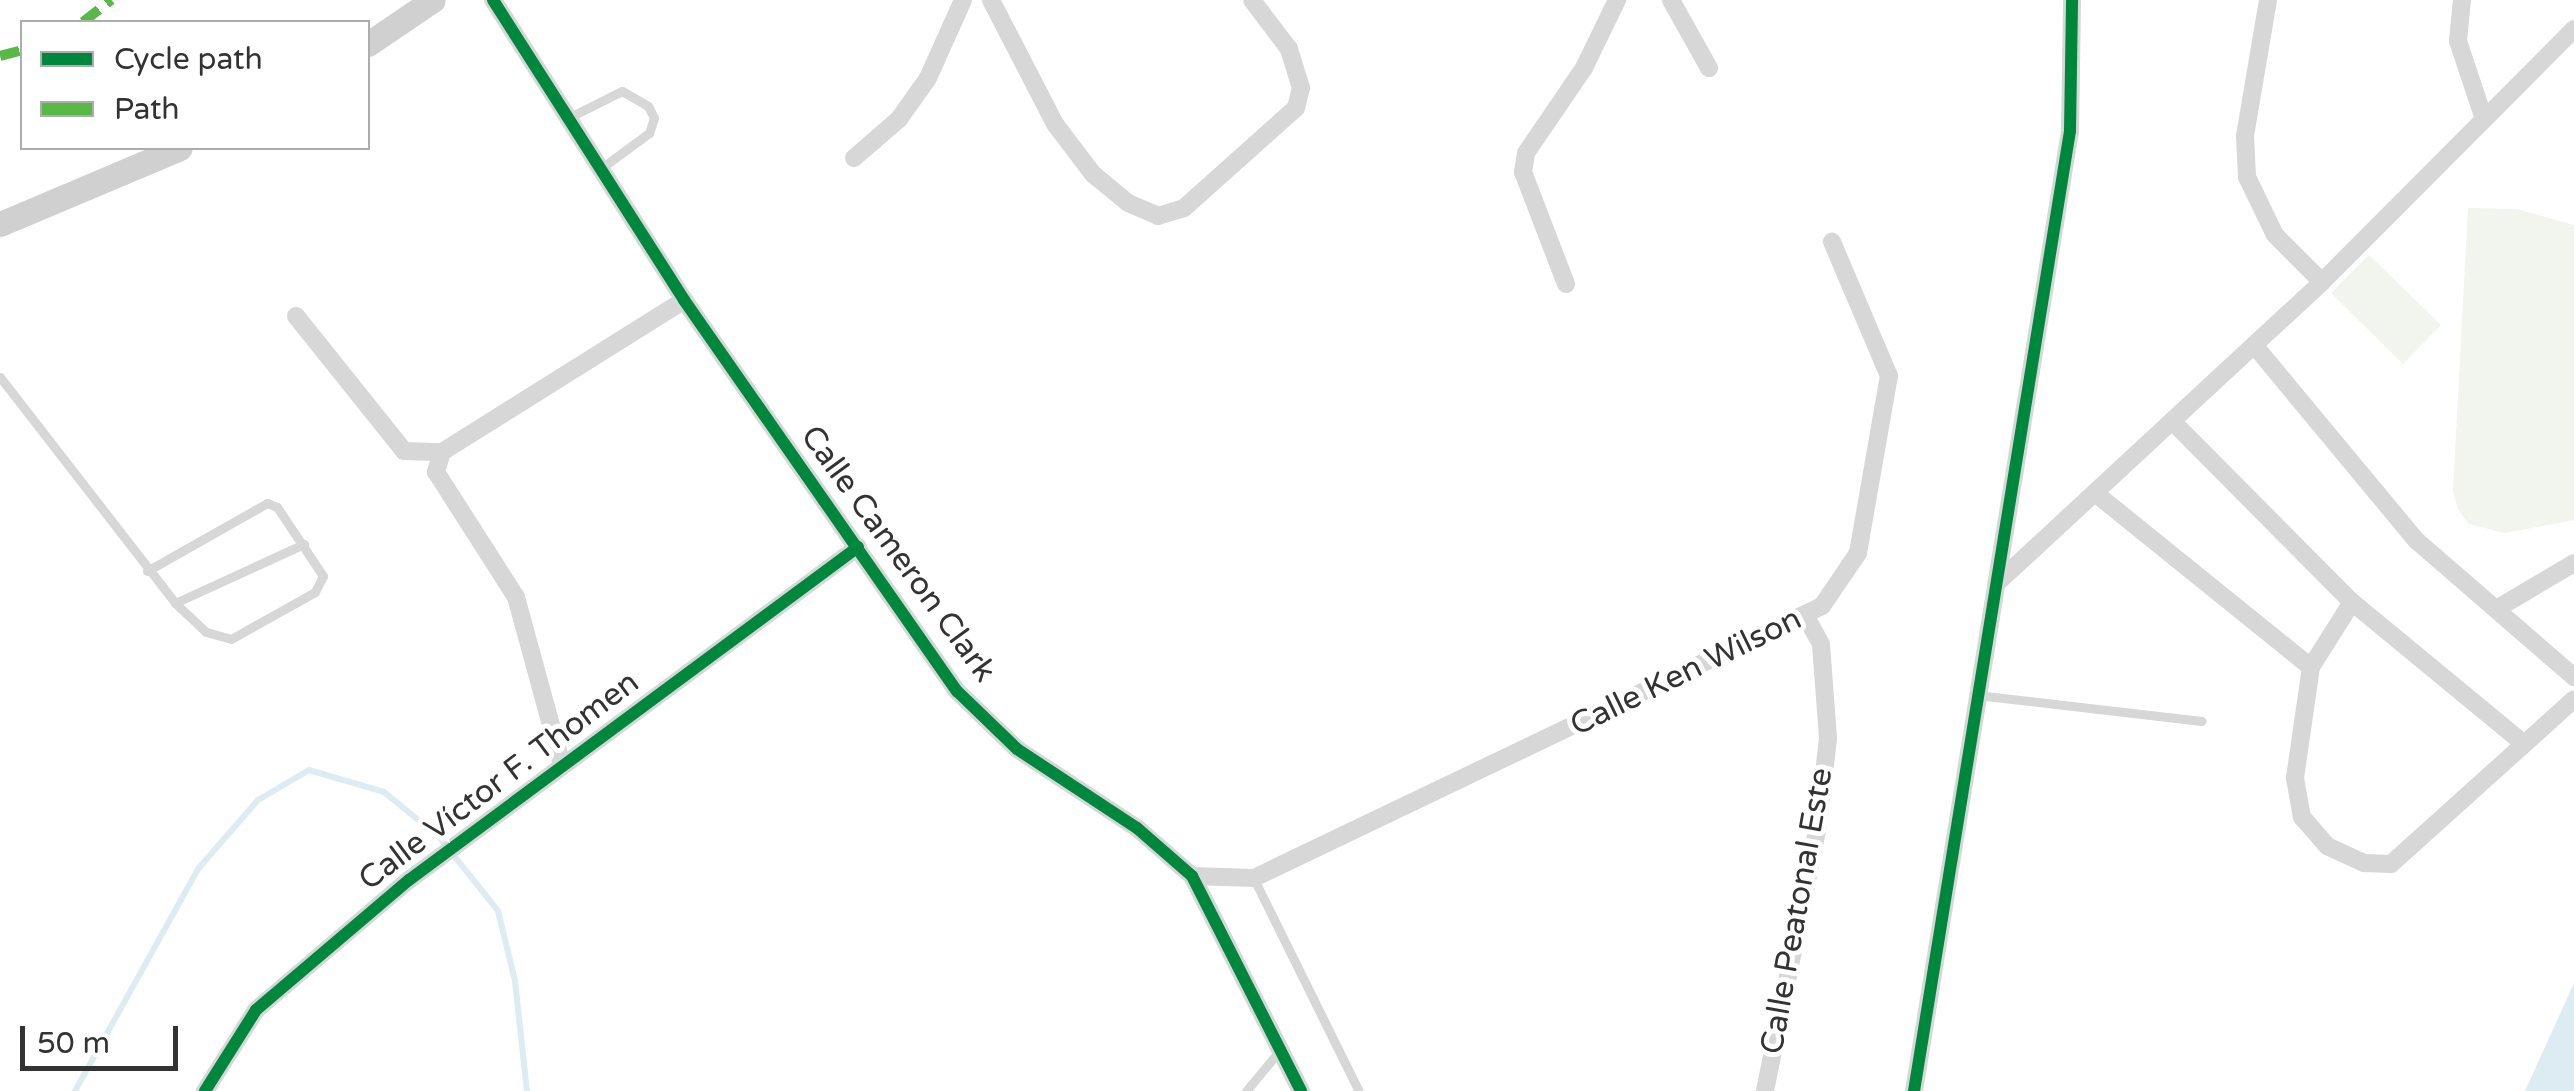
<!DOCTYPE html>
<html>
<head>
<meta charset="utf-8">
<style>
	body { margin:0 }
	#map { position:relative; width:2574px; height:1091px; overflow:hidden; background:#fff; font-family:"Varela Round",sans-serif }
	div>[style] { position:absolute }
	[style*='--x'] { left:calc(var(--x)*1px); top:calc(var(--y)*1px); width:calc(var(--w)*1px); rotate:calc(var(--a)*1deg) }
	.green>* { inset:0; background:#f1f5ed }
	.water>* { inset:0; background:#ddebf3 }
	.stream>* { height:6px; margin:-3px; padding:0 3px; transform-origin:3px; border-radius:3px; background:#ddebf3 }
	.service>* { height:9px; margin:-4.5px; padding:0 4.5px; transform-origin:4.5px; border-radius:4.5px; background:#d7d7d7 }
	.minor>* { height:18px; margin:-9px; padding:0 9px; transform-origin:9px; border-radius:9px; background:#d7d7d7 }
	.secondary>* { height:25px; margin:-12.5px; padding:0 12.5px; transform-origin:12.5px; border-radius:12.5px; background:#d0d0d0 }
	.quiet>* { height:10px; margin-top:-5px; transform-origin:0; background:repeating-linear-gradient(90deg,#58b947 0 20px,transparent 0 30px) }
	.cycleway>* { height:12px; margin:-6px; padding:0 6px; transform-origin:6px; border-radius:6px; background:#00873e }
	span { translate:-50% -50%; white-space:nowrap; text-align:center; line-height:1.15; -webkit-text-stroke:10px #fff; paint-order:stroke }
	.street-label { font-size:32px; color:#333 }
	.legend { position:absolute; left:20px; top:20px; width:350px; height:130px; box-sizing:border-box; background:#fff; border:2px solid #adadad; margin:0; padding:12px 18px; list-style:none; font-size:30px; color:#333 }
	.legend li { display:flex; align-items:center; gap:20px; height:50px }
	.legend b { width:50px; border:2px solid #adadad }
	.scale { position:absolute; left:20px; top:1026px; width:158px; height:45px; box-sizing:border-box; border:5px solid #333; border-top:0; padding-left:12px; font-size:30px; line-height:35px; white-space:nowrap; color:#333; -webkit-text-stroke:8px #fff; paint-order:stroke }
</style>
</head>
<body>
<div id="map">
	<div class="green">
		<i style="clip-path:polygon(2468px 208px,2517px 209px,2574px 225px,2574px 520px,2505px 533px,2469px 524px,2458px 509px,2453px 491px)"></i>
		<i style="clip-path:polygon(2369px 255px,2441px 325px,2403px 364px,2331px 293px)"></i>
	</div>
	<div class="water">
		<i style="clip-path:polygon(2574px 983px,2574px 1091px,2525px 1091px)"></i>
	</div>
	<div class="stream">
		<i style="--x:75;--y:1091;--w:254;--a:-61"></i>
		<i style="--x:198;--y:869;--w:91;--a:-49"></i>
		<i style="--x:258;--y:800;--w:59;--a:-30.5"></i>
		<i style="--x:309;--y:770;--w:78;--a:16.3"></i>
		<i style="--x:384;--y:792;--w:71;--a:39.3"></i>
		<i style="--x:439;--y:837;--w:95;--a:51.4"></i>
		<i style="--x:498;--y:911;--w:72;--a:76.3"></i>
		<i style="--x:515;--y:981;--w:111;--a:83.8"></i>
	</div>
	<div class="service">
		<i style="--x:568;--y:118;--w:60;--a:-26.6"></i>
		<i style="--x:622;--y:91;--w:30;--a:30"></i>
		<i style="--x:648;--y:106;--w:13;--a:63"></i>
		<i style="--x:654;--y:118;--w:16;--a:108"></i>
		<i style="--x:649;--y:133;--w:61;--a:143.7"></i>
		<i style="--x:0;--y:377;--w:286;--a:52.2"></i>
		<i style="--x:175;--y:603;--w:142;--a:-24.6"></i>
		<i style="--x:147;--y:571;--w:138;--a:-29.5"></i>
		<i style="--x:267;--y:503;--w:11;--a:22"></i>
		<i style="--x:277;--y:507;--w:83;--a:56.3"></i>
		<i style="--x:323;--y:576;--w:18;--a:117"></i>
		<i style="--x:315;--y:592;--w:96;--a:150.8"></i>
		<i style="--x:231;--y:639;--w:26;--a:-164"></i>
		<i style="--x:206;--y:632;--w:42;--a:-136.9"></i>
		<i style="--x:1977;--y:695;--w:226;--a:6.6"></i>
		<i style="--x:1254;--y:879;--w:237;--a:63.7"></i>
		<i style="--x:1246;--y:1091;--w:53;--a:-50.3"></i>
	</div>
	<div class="minor">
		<i style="--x:493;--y:0;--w:356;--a:57.5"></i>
		<i style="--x:684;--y:300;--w:477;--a:55.1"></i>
		<i style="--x:957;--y:691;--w:83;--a:44"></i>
		<i style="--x:1017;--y:749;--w:144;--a:33.4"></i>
		<i style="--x:1137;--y:828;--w:73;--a:41.1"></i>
		<i style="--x:1192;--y:876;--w:241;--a:63.1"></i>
		<i style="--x:991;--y:0;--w:140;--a:62.7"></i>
		<i style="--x:1055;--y:124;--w:63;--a:52.8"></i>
		<i style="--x:1093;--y:174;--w:45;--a:39.6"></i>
		<i style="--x:1128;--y:203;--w:33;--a:23"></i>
		<i style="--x:1158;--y:216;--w:27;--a:-17"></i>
		<i style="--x:1184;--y:208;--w:150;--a:-41.8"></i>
		<i style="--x:1296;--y:108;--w:21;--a:-76"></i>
		<i style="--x:1301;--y:88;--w:41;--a:-107.1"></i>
		<i style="--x:1289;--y:49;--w:61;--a:-127.1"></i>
		<i style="--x:1671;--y:0;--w:78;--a:60.8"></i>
		<i style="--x:2268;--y:0;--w:138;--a:99.6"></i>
		<i style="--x:2245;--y:136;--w:41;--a:87.2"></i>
		<i style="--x:2247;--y:177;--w:64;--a:64.2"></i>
		<i style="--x:2275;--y:235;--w:66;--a:45"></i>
		<i style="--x:2462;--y:0;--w:41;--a:95.6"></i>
		<i style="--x:2458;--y:41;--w:79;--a:71.6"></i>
		<i style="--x:854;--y:158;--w:60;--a:-40.9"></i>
		<i style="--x:899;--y:119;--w:50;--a:-54.7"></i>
		<i style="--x:928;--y:78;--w:85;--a:-65.8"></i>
		<i style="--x:1566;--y:284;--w:120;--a:-111"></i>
		<i style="--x:1523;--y:172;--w:19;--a:-81"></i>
		<i style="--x:1526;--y:153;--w:103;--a:-55.7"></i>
		<i style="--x:1584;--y:68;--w:76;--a:-64.1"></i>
		<i style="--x:296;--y:316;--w:173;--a:51.3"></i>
		<i style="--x:404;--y:451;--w:38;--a:2"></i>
		<i style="--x:442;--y:452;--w:286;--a:-32.1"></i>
		<i style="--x:2254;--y:345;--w:255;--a:50.3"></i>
		<i style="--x:2417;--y:541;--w:208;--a:40.9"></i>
		<i style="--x:2172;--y:421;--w:255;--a:45.2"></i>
		<i style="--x:2352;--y:602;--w:222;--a:39.5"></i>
		<i style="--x:442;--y:452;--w:21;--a:107"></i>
		<i style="--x:436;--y:472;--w:148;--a:57.4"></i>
		<i style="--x:516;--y:597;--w:174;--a:74.7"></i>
		<i style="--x:2095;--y:493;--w:277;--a:38.9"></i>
		<i style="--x:1996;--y:584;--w:444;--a:-42.8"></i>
		<i style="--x:2322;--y:282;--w:357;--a:-45.1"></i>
		<i style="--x:2352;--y:602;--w:77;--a:122.2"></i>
		<i style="--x:2311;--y:667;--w:112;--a:98.2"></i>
		<i style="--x:2295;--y:778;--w:40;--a:80"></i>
		<i style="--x:2302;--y:817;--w:38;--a:49"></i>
		<i style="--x:2327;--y:846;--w:41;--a:24.7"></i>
		<i style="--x:2364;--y:863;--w:27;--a:2"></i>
		<i style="--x:2391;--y:864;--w:246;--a:-42"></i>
		<i style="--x:2498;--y:608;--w:88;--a:-30.6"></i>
		<i style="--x:1192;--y:876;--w:62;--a:1.8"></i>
		<i style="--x:1254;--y:878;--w:630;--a:-25.59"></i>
		<i style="--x:1822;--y:606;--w:64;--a:-55.8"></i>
		<i style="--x:1858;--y:553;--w:180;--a:-80.1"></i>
		<i style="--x:1889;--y:376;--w:146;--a:-113"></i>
		<i style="--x:205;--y:1091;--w:96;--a:-57.8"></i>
		<i style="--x:256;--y:1010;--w:201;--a:-40.4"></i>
		<i style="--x:409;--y:880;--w:559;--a:-36.56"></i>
		<i style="--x:1765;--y:1091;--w:271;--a:-78.7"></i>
		<i style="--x:1818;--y:825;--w:88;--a:-83.4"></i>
		<i style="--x:1828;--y:738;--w:94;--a:-94.3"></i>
		<i style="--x:1821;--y:644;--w:33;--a:-119"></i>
		<i style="--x:1914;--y:1091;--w:973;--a:-80.77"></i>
		<i style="--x:2070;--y:131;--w:131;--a:-89.1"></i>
	</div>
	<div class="secondary">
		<i style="--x:368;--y:44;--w:78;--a:-34.1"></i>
		<i style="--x:0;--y:224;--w:195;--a:-22.9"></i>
	</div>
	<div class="quiet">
		<i style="--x:83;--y:22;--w:36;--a:-38"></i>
		<i style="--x:0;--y:56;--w:23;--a:-15"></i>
	</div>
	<div class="cycleway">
		<i style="--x:493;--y:0;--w:356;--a:57.5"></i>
		<i style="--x:684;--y:300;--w:477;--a:55.1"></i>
		<i style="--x:957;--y:691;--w:83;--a:44"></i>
		<i style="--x:1017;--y:749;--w:144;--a:33.4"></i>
		<i style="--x:1137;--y:828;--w:73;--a:41.1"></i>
		<i style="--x:1192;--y:876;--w:241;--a:63.1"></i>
		<i style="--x:205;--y:1091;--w:96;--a:-57.8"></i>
		<i style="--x:256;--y:1010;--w:201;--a:-40.4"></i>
		<i style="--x:409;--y:880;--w:559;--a:-36.56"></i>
		<i style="--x:1914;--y:1091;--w:973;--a:-80.77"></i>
		<i style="--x:2070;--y:131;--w:131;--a:-89.1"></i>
	</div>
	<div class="street-label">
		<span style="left:898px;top:554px;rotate:54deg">Calle Cameron Clark</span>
		<span style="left:1686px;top:672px;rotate:-26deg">Calle Ken Wilson</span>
		<span style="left:499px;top:781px;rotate:-37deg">Calle Víctor F. Thomen</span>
		<span style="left:1797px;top:911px;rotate:-80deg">Calle Peatonal Este</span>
	</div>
	<ul class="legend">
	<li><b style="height:12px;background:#00873e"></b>Cycle path</li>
	<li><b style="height:12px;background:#58b947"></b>Path</li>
	</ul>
	<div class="scale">50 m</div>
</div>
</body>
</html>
